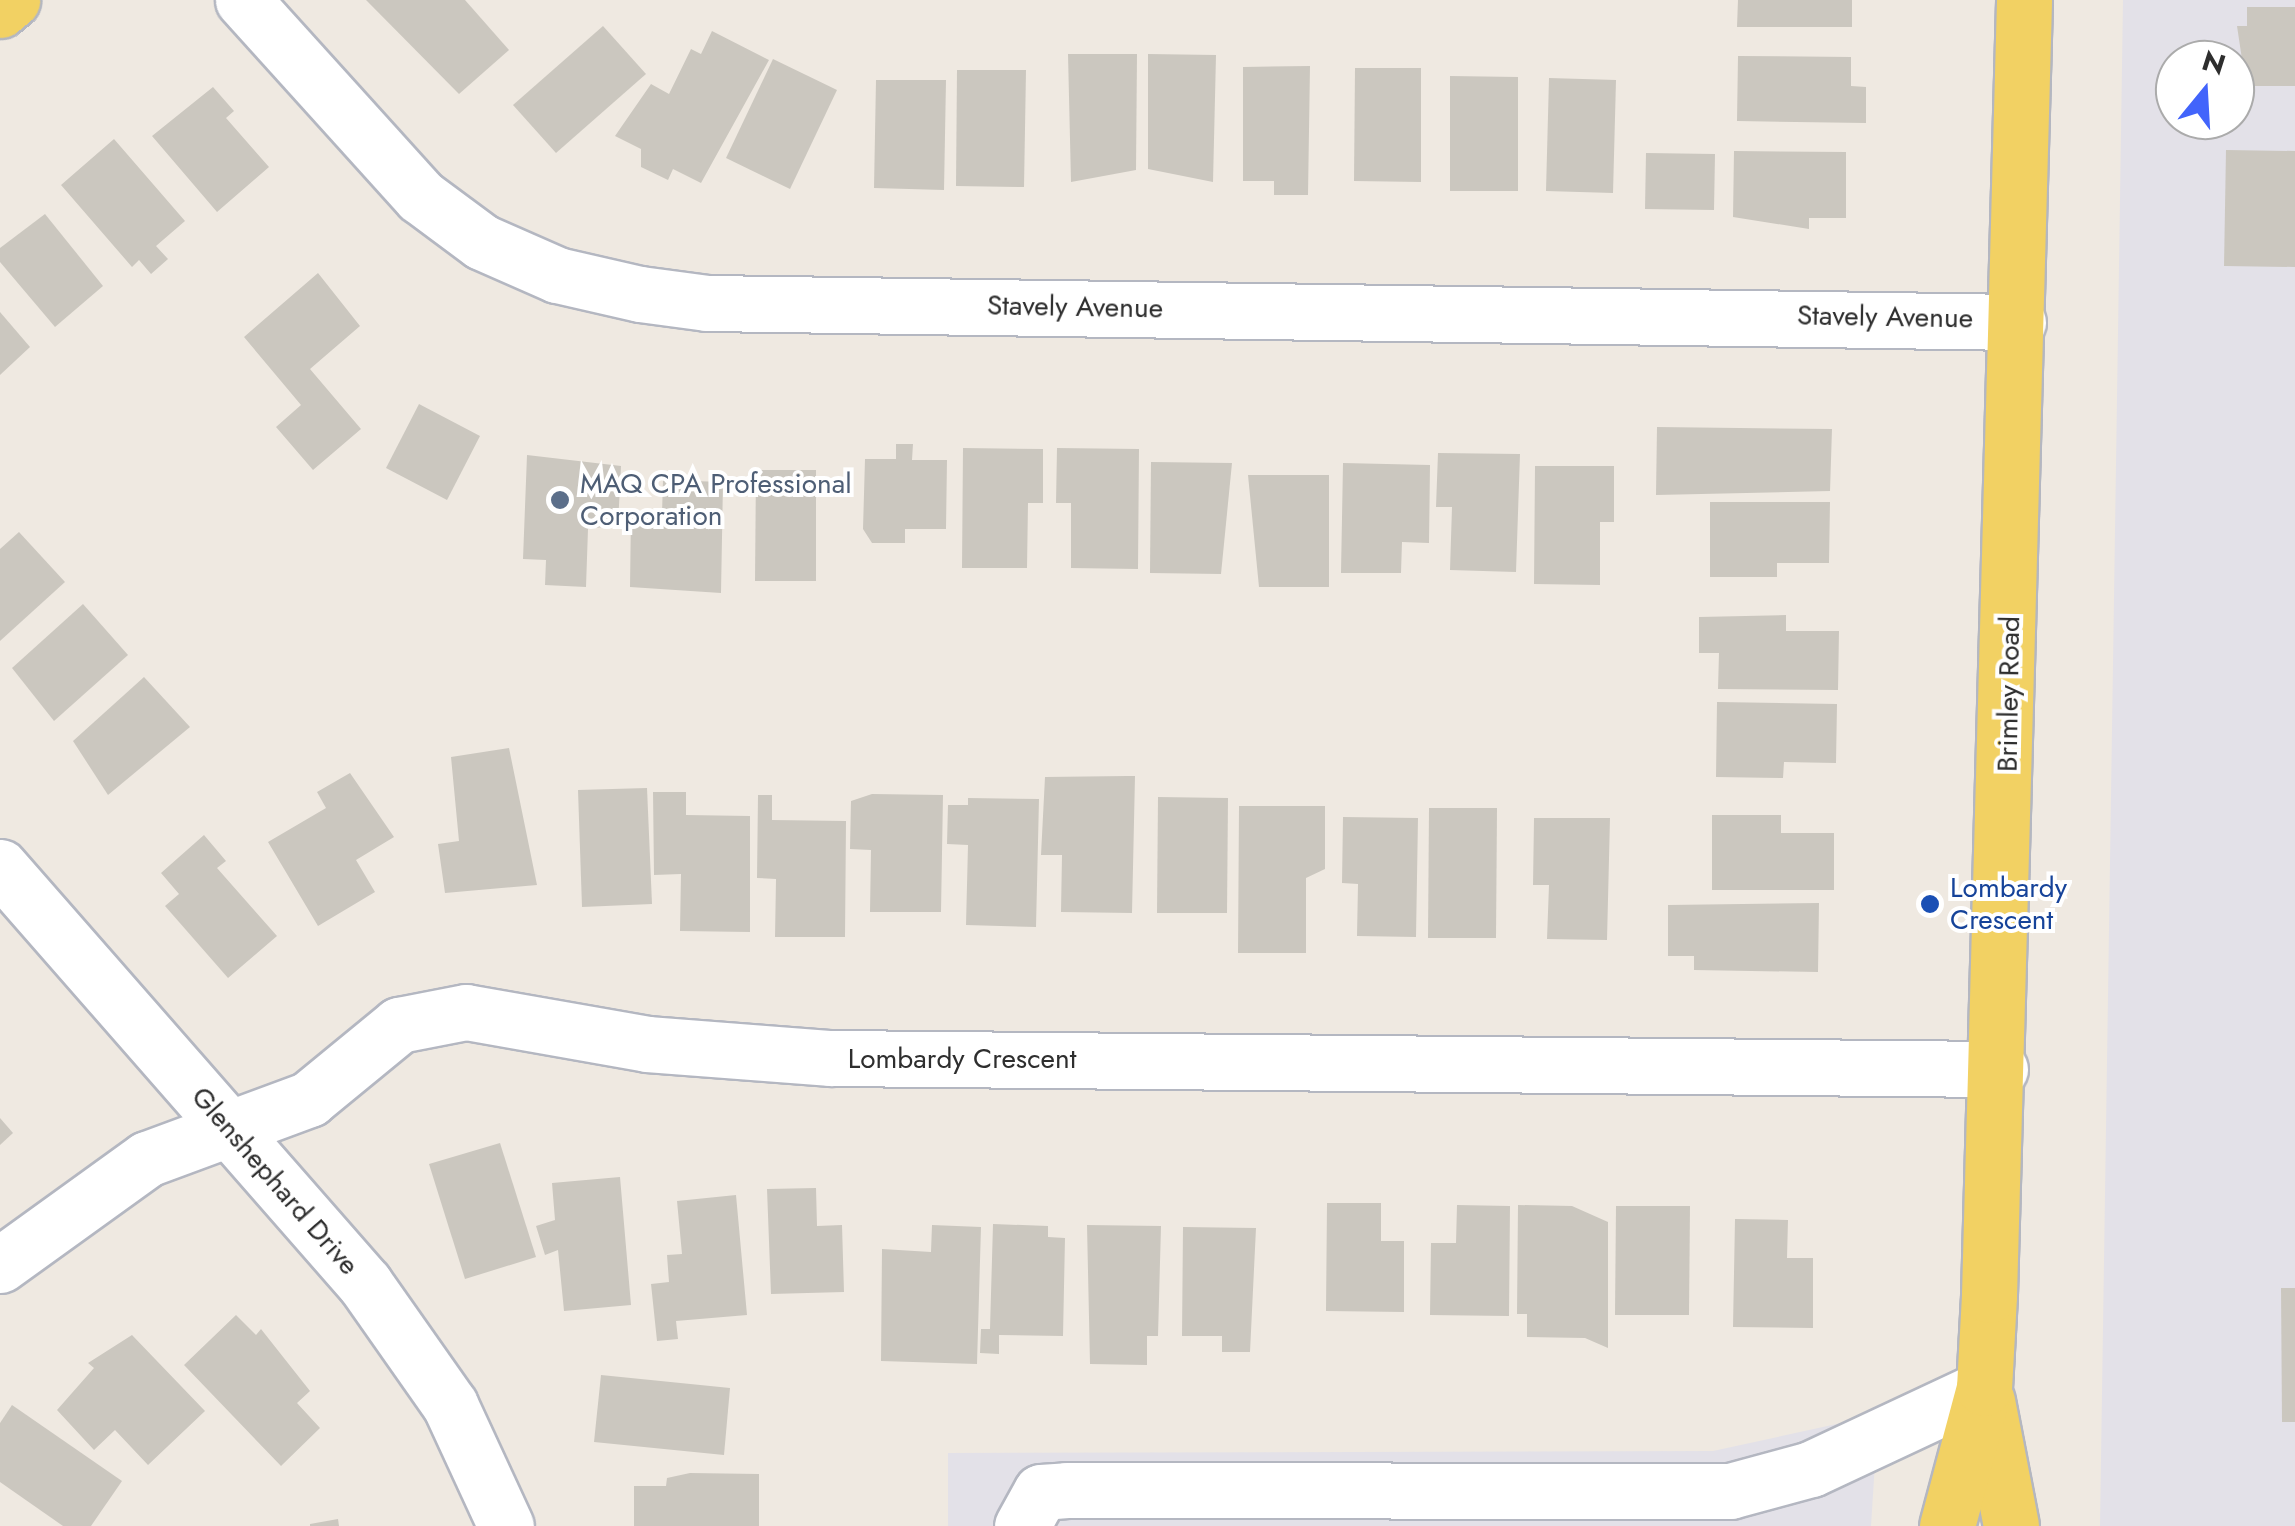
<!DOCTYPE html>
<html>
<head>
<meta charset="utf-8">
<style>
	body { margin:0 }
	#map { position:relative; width:2295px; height:1526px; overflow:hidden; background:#efe9e1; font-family:Jost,sans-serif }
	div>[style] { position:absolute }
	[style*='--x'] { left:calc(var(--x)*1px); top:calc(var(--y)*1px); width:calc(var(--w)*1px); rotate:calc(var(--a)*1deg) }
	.industrial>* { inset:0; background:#e3e1e8 }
	.building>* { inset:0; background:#cbc7bf }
	.roads { filter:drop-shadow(2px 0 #b4b7c1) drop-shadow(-2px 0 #b4b7c1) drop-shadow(0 2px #b4b7c1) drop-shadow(0 -2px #b4b7c1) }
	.minor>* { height:55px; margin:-27.5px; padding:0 27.5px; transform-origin:27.5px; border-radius:27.5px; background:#fff }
	.major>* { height:55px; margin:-27.5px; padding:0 27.5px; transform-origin:27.5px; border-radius:27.5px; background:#f2d163 }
	.dots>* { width:28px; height:28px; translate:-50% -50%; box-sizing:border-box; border:5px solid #fff; border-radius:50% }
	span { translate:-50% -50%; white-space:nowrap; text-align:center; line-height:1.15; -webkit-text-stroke:8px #fff; paint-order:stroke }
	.street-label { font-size:28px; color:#2e2e2e }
	.service-label { font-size:28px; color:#4e5e75 }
	.left { translate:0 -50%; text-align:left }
	.transit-label { font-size:28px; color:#164399 }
	.north { position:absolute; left:2155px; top:40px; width:100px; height:100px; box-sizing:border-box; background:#fff; border:2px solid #ababab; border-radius:50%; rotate:18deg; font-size:28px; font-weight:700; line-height:40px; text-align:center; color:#2e2e2e }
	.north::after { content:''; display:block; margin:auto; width:35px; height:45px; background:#4264fb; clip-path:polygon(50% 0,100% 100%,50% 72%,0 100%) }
</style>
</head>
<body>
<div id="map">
	<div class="industrial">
		<i style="clip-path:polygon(evenodd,2123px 0,2295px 0,2295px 1526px,2100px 1526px,2123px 0,2175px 60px,2235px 60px,2235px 120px,2175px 120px,2175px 60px)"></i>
		<i style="clip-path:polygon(1878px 1415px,1871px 1526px,948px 1526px,948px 1453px,1713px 1451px)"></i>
	</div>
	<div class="building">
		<i style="clip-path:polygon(366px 0,465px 0,509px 50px,459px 94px)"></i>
		<i style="clip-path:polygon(1738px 0,1852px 0,1852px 27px,1737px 27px)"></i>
		<i style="clip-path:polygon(2247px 7px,2295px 7px,2295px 86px,2246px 86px,2237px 26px,2247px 26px)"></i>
		<i style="clip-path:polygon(603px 26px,646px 74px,556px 153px,513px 105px)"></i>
		<i style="clip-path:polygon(712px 31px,769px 60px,701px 183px,673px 169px,668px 180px,641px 167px,641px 149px,615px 136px,651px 84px,669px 94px,691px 49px,701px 54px)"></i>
		<i style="clip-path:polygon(1068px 54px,1137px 54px,1136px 170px,1071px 182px)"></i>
		<i style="clip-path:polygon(1148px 54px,1216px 55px,1213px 182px,1148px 169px)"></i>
		<i style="clip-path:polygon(1738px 56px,1851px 57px,1851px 86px,1866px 87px,1866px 123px,1737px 121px)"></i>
		<i style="clip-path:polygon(773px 59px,837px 90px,790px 189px,726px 158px)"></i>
		<i style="clip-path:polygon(1310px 66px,1308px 195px,1274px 195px,1274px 181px,1243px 181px,1243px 67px)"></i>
		<i style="clip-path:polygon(1355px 68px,1421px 68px,1421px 182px,1354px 181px)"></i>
		<i style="clip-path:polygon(957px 70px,1026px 70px,1024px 187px,956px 186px)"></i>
		<i style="clip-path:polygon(1450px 76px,1518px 77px,1518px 191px,1450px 191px)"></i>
		<i style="clip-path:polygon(1549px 78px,1616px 80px,1613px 193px,1546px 191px)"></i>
		<i style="clip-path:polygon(876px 80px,946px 80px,944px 190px,874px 188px)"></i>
		<i style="clip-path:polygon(213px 87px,234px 111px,226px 118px,269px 167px,217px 212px,152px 136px)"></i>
		<i style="clip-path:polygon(114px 139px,185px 221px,156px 246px,168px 259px,151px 274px,139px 260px,132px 267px,61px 185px)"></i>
		<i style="clip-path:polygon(2226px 150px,2295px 151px,2295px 267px,2224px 266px)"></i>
		<i style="clip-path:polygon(1734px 151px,1846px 152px,1846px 218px,1809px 218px,1809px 229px,1733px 217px)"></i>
		<i style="clip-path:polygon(1646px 153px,1715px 154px,1714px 210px,1645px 209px)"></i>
		<i style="clip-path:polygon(45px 214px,103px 286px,55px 327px,0 262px,0 248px)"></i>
		<i style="clip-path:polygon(318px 273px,360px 326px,310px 369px,361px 429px,313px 470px,276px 427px,301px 405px,244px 337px)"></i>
		<i style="clip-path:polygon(0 312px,30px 347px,0 375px)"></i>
		<i style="clip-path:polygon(419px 404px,480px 436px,447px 500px,386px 468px)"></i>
		<i style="clip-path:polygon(1657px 427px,1832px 429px,1830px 491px,1656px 495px)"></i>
		<i style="clip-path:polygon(896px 444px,913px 444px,912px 460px,947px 460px,946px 529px,905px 529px,905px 543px,872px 543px,863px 529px,865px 459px,896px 459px)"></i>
		<i style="clip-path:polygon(963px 448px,1043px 449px,1043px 503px,1028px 503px,1027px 568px,962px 568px)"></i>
		<i style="clip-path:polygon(1057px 448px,1139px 449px,1138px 569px,1071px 568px,1071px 503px,1056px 503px)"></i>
		<i style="clip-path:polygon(1438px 453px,1520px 454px,1516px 572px,1450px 570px,1452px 507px,1436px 507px)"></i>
		<i style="clip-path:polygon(527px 455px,621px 466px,618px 525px,588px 529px,586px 587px,545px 585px,546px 560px,523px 559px)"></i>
		<i style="clip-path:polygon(1151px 462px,1232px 463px,1221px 574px,1150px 573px)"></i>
		<i style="clip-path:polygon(1343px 463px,1430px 465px,1429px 543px,1402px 542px,1401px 573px,1341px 573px)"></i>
		<i style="clip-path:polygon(1535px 466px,1614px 466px,1614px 522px,1600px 522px,1600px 585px,1534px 584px)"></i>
		<i style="clip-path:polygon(756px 470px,816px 470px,816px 581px,755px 581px)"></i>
		<i style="clip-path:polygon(1248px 475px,1329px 475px,1329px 587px,1259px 587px)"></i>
		<i style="clip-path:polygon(663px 480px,723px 482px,721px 593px,630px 587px,631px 513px,662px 514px)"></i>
		<i style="clip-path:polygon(1710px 502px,1830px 502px,1829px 563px,1777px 563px,1777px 577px,1710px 577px)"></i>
		<i style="clip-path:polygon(19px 532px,65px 582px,0 641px,0 549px)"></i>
		<i style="clip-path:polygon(83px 604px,128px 655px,54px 721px,12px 668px)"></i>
		<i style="clip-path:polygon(1786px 615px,1786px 631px,1839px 631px,1838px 690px,1718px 689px,1719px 653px,1699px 653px,1699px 617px)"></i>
		<i style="clip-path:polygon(144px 677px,190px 727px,108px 795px,73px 741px)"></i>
		<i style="clip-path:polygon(1717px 702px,1837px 704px,1836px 763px,1784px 762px,1783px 778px,1716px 777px)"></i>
		<i style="clip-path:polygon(509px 748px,537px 885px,445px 893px,438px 844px,459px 841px,451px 757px)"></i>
		<i style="clip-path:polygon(350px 773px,394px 837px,356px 860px,375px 892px,318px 926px,268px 842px,326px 808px,317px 792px)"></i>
		<i style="clip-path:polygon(1127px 776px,1135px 776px,1132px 913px,1061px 912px,1062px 855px,1041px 855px,1045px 777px)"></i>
		<i style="clip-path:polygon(647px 788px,652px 904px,582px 907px,578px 790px)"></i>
		<i style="clip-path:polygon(653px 792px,686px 792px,686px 815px,750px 816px,750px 932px,680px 931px,681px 874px,654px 875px)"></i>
		<i style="clip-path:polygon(872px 794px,943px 795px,941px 912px,870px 912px,871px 850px,850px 849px,851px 801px)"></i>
		<i style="clip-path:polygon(758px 795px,772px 795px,772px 820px,846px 821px,845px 937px,775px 937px,776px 879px,757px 878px)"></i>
		<i style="clip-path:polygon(1158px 797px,1228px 798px,1227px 913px,1157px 913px)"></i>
		<i style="clip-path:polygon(968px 798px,1039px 799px,1036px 927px,966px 925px,968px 845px,947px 844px,948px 805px,968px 805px)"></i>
		<i style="clip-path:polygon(1239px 806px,1325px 806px,1325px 869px,1306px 878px,1306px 953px,1238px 953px)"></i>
		<i style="clip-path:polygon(1429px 808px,1497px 808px,1496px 938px,1428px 938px)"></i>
		<i style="clip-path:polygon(1712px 815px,1781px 815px,1781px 833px,1834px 833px,1834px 890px,1712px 890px)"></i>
		<i style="clip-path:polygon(1343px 817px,1418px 818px,1416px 937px,1357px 936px,1358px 884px,1342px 883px)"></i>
		<i style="clip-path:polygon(1534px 818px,1610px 818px,1607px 940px,1547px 939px,1549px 885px,1533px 885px)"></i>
		<i style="clip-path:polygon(204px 835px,226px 861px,217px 868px,277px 936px,228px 978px,165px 906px,179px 894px,161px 873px)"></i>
		<i style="clip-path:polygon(1819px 903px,1818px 972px,1694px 970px,1694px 956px,1668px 956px,1668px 905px)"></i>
		<i style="clip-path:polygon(0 1118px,13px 1133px,0 1145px)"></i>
		<i style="clip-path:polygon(500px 1143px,536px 1257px,465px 1279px,429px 1164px)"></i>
		<i style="clip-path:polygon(620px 1177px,631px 1305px,564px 1311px,558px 1250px,545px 1255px,536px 1226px,555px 1220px,552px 1183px)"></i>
		<i style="clip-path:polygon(816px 1188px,817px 1226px,842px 1225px,844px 1292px,771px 1294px,767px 1189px)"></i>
		<i style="clip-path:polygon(736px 1195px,747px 1315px,676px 1321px,678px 1339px,657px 1341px,651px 1284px,669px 1282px,667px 1255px,682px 1254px,677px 1201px)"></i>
		<i style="clip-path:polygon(1327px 1203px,1381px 1203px,1381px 1241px,1404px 1241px,1404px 1312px,1326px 1311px)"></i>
		<i style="clip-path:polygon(1457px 1205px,1510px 1206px,1509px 1316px,1430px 1315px,1431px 1243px,1456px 1243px)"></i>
		<i style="clip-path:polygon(1518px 1205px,1572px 1206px,1608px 1222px,1608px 1348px,1585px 1338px,1527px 1337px,1527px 1314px,1517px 1314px)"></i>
		<i style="clip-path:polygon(1616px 1206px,1690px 1206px,1689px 1315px,1615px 1315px)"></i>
		<i style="clip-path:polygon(1735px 1219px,1788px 1220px,1787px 1258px,1813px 1258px,1813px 1328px,1733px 1327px)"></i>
		<i style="clip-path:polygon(993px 1224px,1048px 1226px,1048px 1237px,1065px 1238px,1063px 1336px,999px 1335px,999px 1354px,980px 1353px,981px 1329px,990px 1329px)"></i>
		<i style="clip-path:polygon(932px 1225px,981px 1227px,977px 1364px,881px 1361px,882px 1249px,931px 1252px)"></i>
		<i style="clip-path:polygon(1087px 1225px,1161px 1226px,1158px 1336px,1147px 1336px,1147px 1365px,1090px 1364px)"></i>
		<i style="clip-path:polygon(1183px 1227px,1256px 1228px,1250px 1352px,1222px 1352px,1222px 1336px,1182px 1336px)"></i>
		<i style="clip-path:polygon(2281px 1288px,2295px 1288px,2295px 1422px,2282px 1422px)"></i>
		<i style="clip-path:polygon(236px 1315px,256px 1335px,261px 1329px,310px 1391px,297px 1403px,320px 1428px,281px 1466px,184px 1365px)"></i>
		<i style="clip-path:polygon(132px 1335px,205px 1411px,148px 1465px,115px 1430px,94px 1450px,57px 1410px,94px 1368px,88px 1363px)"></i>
		<i style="clip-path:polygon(601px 1375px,730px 1388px,724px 1455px,594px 1442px)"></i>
		<i style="clip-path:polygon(12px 1405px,122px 1481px,91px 1526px,63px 1526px,0 1482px,0 1423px)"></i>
		<i style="clip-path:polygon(690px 1473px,759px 1474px,759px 1526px,634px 1526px,634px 1486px,666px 1486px,667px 1478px)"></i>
		<i style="clip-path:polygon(338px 1519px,339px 1526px,310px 1526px,310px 1524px)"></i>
	</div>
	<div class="roads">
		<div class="minor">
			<i style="--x:243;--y:0;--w:264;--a:47.9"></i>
			<i style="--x:420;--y:196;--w:77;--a:36.6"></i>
			<i style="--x:482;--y:242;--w:82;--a:23.7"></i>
			<i style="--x:557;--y:275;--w:85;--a:12.9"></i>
			<i style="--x:640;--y:294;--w:68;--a:7.7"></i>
			<i style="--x:707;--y:303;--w:1311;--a:0.83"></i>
			<i style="--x:0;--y:867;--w:554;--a:48.8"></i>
			<i style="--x:365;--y:1284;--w:148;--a:54.9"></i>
			<i style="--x:450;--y:1405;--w:133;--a:65.2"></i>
			<i style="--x:0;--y:1265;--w:181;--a:-35.8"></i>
			<i style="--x:147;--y:1159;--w:173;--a:-20.3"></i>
			<i style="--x:309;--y:1099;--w:117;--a:-39.4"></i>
			<i style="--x:399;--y:1025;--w:68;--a:-11"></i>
			<i style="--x:466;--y:1012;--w:184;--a:10"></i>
			<i style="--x:647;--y:1044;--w:185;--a:4.4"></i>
			<i style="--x:831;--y:1058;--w:1169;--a:0.54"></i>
			<i style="--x:1022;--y:1526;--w:39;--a:-61"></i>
			<i style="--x:1041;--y:1492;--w:26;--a:-4"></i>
			<i style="--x:1067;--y:1490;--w:663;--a:0.09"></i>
			<i style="--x:1730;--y:1491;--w:84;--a:-15.2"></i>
			<i style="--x:1811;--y:1469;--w:191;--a:-25.1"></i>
		</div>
		<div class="major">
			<i style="--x:0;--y:10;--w:16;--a:-40"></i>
			<i style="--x:1987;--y:1401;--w:127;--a:79.1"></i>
			<i style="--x:1947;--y:1526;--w:143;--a:-75"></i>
			<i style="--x:1984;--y:1388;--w:93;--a:-86.9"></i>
			<i style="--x:1989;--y:1295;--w:1295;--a:-88.45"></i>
		</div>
	</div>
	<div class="dots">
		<i style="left:560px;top:500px;background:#5c6f8a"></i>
		<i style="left:1930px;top:904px;background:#1a4fb4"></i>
	</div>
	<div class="street-label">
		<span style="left:1075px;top:307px;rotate:1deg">Stavely Avenue</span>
		<span style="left:1885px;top:317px;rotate:1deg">Stavely Avenue</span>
		<span style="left:2009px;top:694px;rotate:-89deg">Brimley Road</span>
		<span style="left:962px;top:1059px">Lombardy Crescent</span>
		<span style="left:275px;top:1181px;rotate:49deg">Glenshephard Drive</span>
	</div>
	<div class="service-label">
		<span class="left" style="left:580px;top:500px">MAQ CPA Professional<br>Corporation</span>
	</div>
	<div class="transit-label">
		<span class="left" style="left:1950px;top:904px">Lombardy<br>Crescent</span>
	</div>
	<div class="north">N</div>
</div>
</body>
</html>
